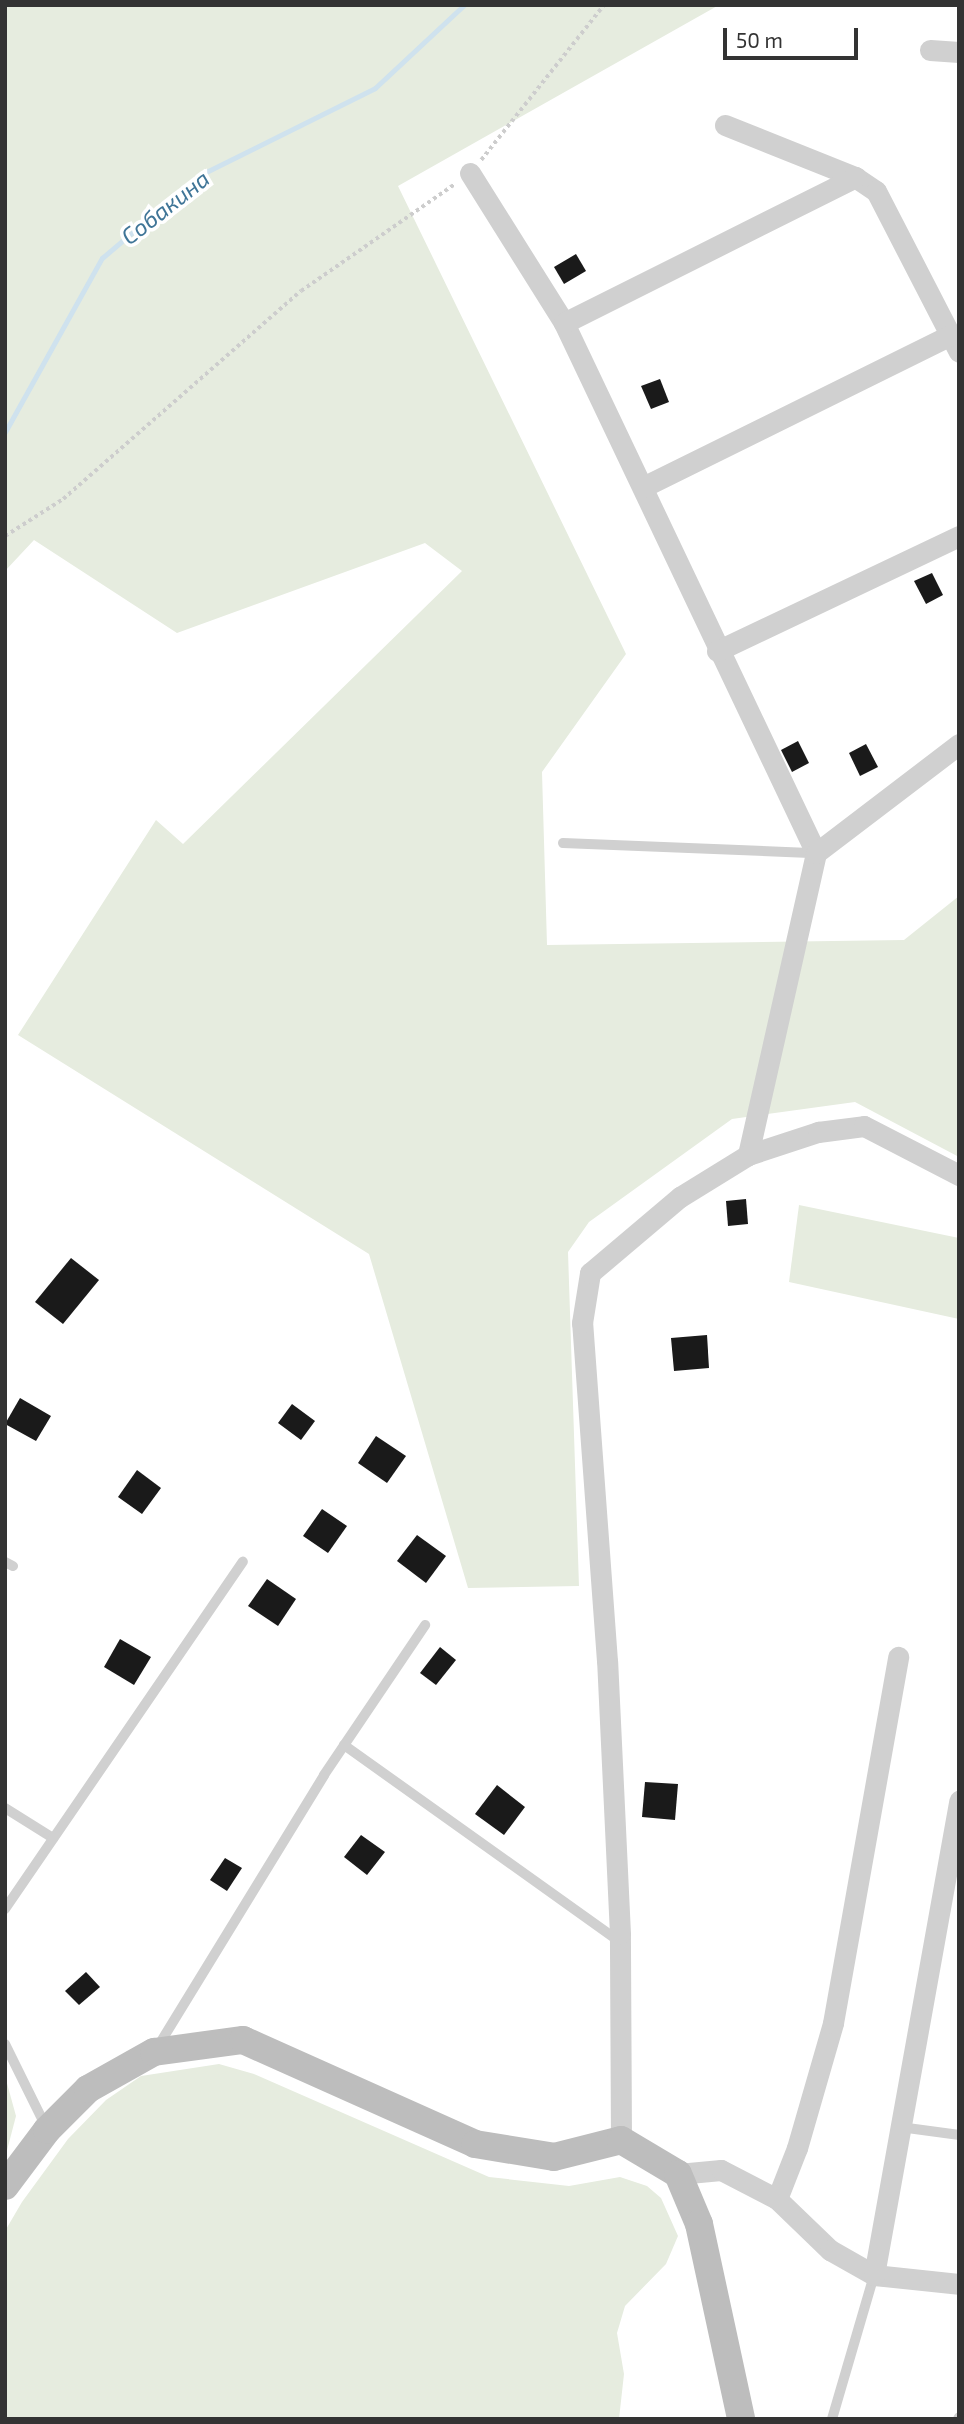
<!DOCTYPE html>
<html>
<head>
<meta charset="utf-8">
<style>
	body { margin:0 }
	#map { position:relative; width:964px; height:2424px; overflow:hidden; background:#fff; font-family:"Exo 2",sans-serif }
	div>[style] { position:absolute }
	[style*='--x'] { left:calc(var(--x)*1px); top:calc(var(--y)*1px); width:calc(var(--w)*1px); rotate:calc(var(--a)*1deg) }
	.green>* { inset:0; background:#e6ecdf }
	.stream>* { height:5px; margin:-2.5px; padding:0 2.5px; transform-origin:2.5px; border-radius:2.5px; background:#cfe2ee }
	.building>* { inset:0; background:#1a1a1a }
	.path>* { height:3.5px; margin-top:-1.75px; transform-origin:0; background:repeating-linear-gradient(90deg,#cdcdcd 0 3.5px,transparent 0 7px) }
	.service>* { height:10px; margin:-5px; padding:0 5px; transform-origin:5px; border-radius:5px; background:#d0d0d0 }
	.minor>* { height:21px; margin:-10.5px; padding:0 10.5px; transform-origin:10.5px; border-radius:10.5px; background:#d0d0d0 }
	.secondary>* { height:28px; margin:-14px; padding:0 14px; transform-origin:14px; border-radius:14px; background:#bdbdbd }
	span { translate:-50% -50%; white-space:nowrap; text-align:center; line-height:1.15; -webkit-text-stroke:7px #fff; paint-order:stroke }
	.water-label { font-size:23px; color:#3f7597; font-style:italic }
	.frame { position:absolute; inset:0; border:7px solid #333; pointer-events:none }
	.scale { position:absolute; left:723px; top:28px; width:135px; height:32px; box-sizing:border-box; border:4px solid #333; border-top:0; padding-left:9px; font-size:21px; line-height:24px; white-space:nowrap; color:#333; -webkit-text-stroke:5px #fff; paint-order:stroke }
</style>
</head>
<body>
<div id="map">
	<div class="green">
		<i style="clip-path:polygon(5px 5px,719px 5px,398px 186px,626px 654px,542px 772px,547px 945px,904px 940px,959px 896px,959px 1157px,855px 1102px,732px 1119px,589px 1222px,568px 1252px,579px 1586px,468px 1588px,369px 1254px,18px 1035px,156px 820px,183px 844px,462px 571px,425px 543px,177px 633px,34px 540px,5px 571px)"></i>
		<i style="clip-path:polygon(799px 1205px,959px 1238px,959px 1319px,789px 1282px)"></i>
		<i style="clip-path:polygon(219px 2064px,254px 2074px,489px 2177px,569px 2186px,620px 2177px,647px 2186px,661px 2198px,678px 2236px,666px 2264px,625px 2306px,617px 2333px,624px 2374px,619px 2419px,5px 2419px,5px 2231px,22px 2202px,68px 2139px,106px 2100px,141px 2076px)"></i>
		<i style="clip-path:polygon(5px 2076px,16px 2116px,5px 2158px)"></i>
	</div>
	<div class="stream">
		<i style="--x:5;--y:432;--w:199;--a:-60.9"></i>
		<i style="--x:102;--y:258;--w:128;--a:-40.3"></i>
		<i style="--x:200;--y:175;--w:195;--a:-26.4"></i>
		<i style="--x:375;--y:88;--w:122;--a:-43"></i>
	</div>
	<div class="building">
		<i style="clip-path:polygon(576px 254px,586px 271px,564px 284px,554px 267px)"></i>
		<i style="clip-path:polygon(660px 379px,669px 402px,651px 409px,641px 386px)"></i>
		<i style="clip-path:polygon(932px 573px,943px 595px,926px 604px,914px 581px)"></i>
		<i style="clip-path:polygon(798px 741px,809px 763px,792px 772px,781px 750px)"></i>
		<i style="clip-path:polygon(866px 744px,878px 767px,860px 776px,849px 753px)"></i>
		<i style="clip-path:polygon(746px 1199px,748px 1224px,728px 1226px,726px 1201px)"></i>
		<i style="clip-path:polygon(71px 1258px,99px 1280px,63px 1324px,35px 1302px)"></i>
		<i style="clip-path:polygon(707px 1335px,709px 1368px,674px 1371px,671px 1338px)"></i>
		<i style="clip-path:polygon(20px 1398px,51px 1416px,36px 1441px,5px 1424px)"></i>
		<i style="clip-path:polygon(292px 1404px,315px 1421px,301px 1440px,278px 1423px)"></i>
		<i style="clip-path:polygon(376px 1436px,406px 1456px,387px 1483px,358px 1463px)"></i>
		<i style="clip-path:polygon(137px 1470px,161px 1488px,142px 1514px,118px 1497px)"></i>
		<i style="clip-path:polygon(322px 1509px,347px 1526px,328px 1553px,303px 1536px)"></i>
		<i style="clip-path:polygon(417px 1535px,446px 1556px,426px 1583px,397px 1561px)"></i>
		<i style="clip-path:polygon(267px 1579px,296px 1599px,278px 1626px,248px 1606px)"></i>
		<i style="clip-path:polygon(120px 1639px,151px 1657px,134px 1685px,104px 1667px)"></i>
		<i style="clip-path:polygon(440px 1647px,456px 1660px,436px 1685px,420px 1673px)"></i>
		<i style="clip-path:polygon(645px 1782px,678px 1784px,675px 1820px,642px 1817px)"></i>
		<i style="clip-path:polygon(497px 1785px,525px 1807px,504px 1835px,475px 1814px)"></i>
		<i style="clip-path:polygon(361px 1835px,385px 1852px,367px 1875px,344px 1857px)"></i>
		<i style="clip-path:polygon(225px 1858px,242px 1868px,227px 1891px,210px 1880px)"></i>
		<i style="clip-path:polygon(86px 1972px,100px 1987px,79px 2005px,65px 1991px)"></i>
	</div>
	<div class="path">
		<i style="--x:481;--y:160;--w:198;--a:-51.6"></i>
		<i style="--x:5;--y:536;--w:69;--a:-32.5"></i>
		<i style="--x:63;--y:499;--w:316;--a:-41.2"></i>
		<i style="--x:301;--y:291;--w:188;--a:-34.8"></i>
	</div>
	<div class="service">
		<i style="--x:563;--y:843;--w:253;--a:2.3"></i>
		<i style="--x:5;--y:1562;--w:9;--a:27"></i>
		<i style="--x:344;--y:1745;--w:339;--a:35.5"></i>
		<i style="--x:5;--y:1808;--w:57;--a:32"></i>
		<i style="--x:5;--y:1909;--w:421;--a:-55.6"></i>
		<i style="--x:5;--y:2044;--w:93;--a:63.7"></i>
		<i style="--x:157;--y:2048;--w:320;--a:-58.5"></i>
		<i style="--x:324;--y:1775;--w:181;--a:-56"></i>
		<i style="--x:900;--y:2127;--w:60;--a:7.7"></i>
		<i style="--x:832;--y:2419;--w:150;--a:-73.7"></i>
		<i style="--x:958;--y:2419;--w:2;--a:-63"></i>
	</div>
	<div class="minor">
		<i style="--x:930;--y:50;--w:29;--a:4"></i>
		<i style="--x:725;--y:125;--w:140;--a:21.8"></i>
		<i style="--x:855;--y:177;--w:25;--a:34"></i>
		<i style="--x:876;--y:191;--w:181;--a:62.7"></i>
		<i style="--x:470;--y:173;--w:177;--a:57.9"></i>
		<i style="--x:564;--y:323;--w:587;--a:64.57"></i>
		<i style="--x:816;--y:853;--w:310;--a:102.7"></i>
		<i style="--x:564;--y:323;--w:326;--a:-26.6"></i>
		<i style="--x:643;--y:487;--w:343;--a:-26.3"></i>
		<i style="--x:717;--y:651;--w:268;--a:-25.4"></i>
		<i style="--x:816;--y:853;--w:180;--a:-37.3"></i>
		<i style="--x:621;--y:2140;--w:206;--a:-90.3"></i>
		<i style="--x:620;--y:1934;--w:273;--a:-92.7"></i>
		<i style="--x:607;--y:1661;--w:339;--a:-94.2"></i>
		<i style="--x:582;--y:1323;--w:51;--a:-80.9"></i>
		<i style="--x:590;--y:1273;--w:118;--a:-40.2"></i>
		<i style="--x:680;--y:1197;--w:80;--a:-31.7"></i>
		<i style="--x:748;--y:1155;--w:74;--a:-18.2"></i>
		<i style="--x:818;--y:1132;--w:46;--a:-7.4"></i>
		<i style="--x:864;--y:1126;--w:107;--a:27.3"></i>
		<i style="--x:678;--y:2174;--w:43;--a:-5.3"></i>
		<i style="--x:721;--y:2170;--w:63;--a:27.4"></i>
		<i style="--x:777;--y:2199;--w:74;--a:43.9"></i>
		<i style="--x:830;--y:2250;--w:51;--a:29.6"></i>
		<i style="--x:874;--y:2275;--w:85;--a:6"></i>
		<i style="--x:777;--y:2199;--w:55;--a:-68.6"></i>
		<i style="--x:797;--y:2148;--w:130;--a:-73.9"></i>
		<i style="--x:833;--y:2023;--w:372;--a:-79.9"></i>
		<i style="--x:874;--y:2275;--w:482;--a:-79.8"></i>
	</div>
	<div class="secondary">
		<i style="--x:5;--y:2186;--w:70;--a:-53.1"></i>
		<i style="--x:47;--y:2130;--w:58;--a:-45"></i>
		<i style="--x:88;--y:2089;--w:76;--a:-29.3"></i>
		<i style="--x:154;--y:2052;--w:90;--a:-7.7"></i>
		<i style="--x:243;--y:2040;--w:254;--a:24.1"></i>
		<i style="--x:475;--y:2144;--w:80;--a:9.3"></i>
		<i style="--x:554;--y:2157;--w:69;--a:-14.2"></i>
		<i style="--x:621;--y:2140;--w:66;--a:30.8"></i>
		<i style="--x:678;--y:2174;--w:54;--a:67.2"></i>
		<i style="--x:699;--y:2224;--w:199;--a:77.8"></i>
	</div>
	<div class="water-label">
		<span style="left:165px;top:207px;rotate:-38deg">Собакина</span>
	</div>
	<div class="frame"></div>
	<div class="scale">50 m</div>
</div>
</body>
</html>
